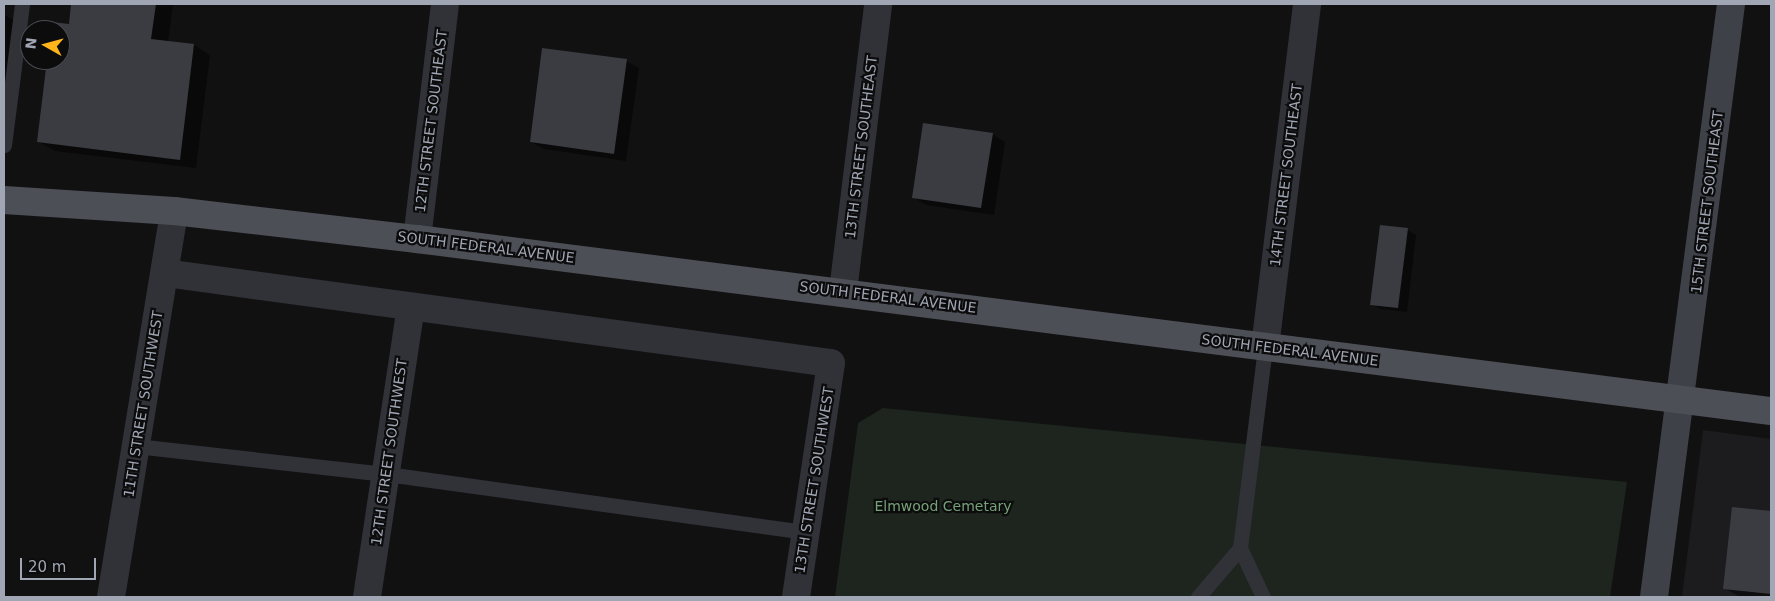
<!DOCTYPE html>
<html>
<head>
<meta charset="utf-8">
<style>
	body { margin:0 }
	#map { position:relative; width:1775px; height:601px; overflow:hidden; background:#111112; font-family:"DejaVu Sans",sans-serif }
	div>[style] { position:absolute }
	[style*='--x'] { left:calc(var(--x)*1px); top:calc(var(--y)*1px); width:calc(var(--w)*1px); rotate:calc(var(--a)*1deg) }
	.built>* { inset:0; background:#1c1c1f }
	.green>* { inset:0; background:#1d251e }
	.shadow>* { inset:0; background:#0007 }
	.building>* { inset:0; background:#3b3c42 }
	.lane>* { height:15px; margin:-7.5px; padding:0 7.5px; transform-origin:7.5px; border-radius:7.5px; background:#313238 }
	.street>* { height:28px; margin:-14px; padding:0 14px; transform-origin:14px; border-radius:14px; background:#313238 }
	.secondary>* { height:28px; margin:-14px; padding:0 14px; transform-origin:14px; border-radius:14px; background:#3f4148 }
	.primary>* { height:28px; margin:-14px; padding:0 14px; transform-origin:14px; border-radius:14px; background:#4d4f57 }
	span { translate:-50% -50%; white-space:nowrap; text-align:center; line-height:1.15; -webkit-text-stroke:4.5px #0c0c0d; paint-order:stroke }
	.street-label { font-size:14px; color:#a0a6b4 }
	.park-label { font-size:14px; color:#75a278 }
	.frame { position:absolute; inset:0; border:5px solid #a0a6b4; pointer-events:none }
	.north { position:absolute; left:20px; top:20px; width:50px; height:50px; box-sizing:border-box; background:#0c0c0d; border:1px solid #474a50; border-radius:50%; rotate:277deg; font-size:14px; font-weight:700; line-height:20px; text-align:center; color:#a0a6b4 }
	.north::after { content:''; display:block; margin:auto; width:18px; height:22px; background:#ffb41c; clip-path:polygon(50% 0,100% 100%,50% 72%,0 100%) }
	.scale { position:absolute; left:20px; top:558px; width:76px; height:22px; box-sizing:border-box; border:2px solid #a0a6b4; border-top:0; padding-left:6px; font-size:15px; line-height:18px; white-space:nowrap; color:#a0a6b4; -webkit-text-stroke:4px #0c0c0d; paint-order:stroke }
</style>
</head>
<body>
<div id="map">
	<div class="built">
		<i style="clip-path:polygon(1703px 430px,1771px 439px,1771px 597px,1682px 597px)"></i>
	</div>
	<div class="green">
		<i style="clip-path:polygon(883px 408px,1627px 482px,1610px 597px,835px 597px,858px 423px)"></i>
	</div>
	<div class="shadow">
		<i style="clip-path:polygon(73px 4px,173px 4px,168px 42px,194px 45px,210px 55px,196px 168px,55px 151px,39px 142px,48px 60px,60px 60px,60px 30px,52px 30px,70px 26px)"></i>
		<i style="clip-path:polygon(4px 15px,14px 20px,4px 98px)"></i>
		<i style="clip-path:polygon(626px 61px,639px 68px,626px 161px,544px 149px,531px 142px)"></i>
		<i style="clip-path:polygon(992px 134px,1005px 142px,994px 215px,926px 205px,913px 197px)"></i>
		<i style="clip-path:polygon(1407px 230px,1416px 235px,1407px 312px,1381px 309px,1372px 304px)"></i>
		<i style="clip-path:polygon(1733px 508px,1771px 512px,1771px 597px,1740px 597px,1724px 588px)"></i>
	</div>
	<div class="building">
		<i style="clip-path:polygon(71px 4px,156px 4px,151px 39px,194px 44px,180px 160px,37px 142px,47px 60px,60px 60px,60px 30px,51px 30px,52px 22px,69px 24px)"></i>
		<i style="clip-path:polygon(542px 48px,627px 59px,614px 154px,530px 142px)"></i>
		<i style="clip-path:polygon(923px 123px,993px 133px,981px 208px,912px 198px)"></i>
		<i style="clip-path:polygon(1380px 225px,1408px 228px,1398px 308px,1370px 305px)"></i>
		<i style="clip-path:polygon(1732px 507px,1771px 511px,1771px 594px,1723px 589px)"></i>
	</div>
	<div class="lane">
		<i style="--x:4;--y:145;--w:142;--a:-82.7"></i>
		<i style="--x:136;--y:446;--w:253;--a:6.4"></i>
		<i style="--x:387;--y:474;--w:423;--a:7.9"></i>
		<i style="--x:1240;--y:548;--w:203;--a:-82.9"></i>
		<i style="--x:1198;--y:597;--w:65;--a:-49.4"></i>
		<i style="--x:1240;--y:548;--w:54;--a:64.9"></i>
	</div>
	<div class="street">
		<i style="--x:417;--y:239;--w:237;--a:-83.2"></i>
		<i style="--x:165;--y:273;--w:672;--a:7.7"></i>
		<i style="--x:831;--y:363;--w:237;--a:98.5"></i>
		<i style="--x:843;--y:291;--w:289;--a:-83"></i>
		<i style="--x:1265;--y:347;--w:346;--a:-83"></i>
		<i style="--x:111;--y:597;--w:391;--a:-80.7"></i>
		<i style="--x:367;--y:597;--w:293;--a:-81.4"></i>
	</div>
	<div class="secondary">
		<i style="--x:1654;--y:597;--w:598;--a:-82.6"></i>
	</div>
	<div class="primary">
		<i style="--x:4;--y:200;--w:170;--a:3.7"></i>
		<i style="--x:174;--y:211;--w:245;--a:6.6"></i>
		<i style="--x:417;--y:239;--w:1365;--a:7.24"></i>
	</div>
	<div class="street-label">
		<span style="left:431px;top:121px;rotate:-83deg">12TH STREET SOUTHEAST</span>
		<span style="left:861px;top:147px;rotate:-83deg">13TH STREET SOUTHEAST</span>
		<span style="left:1286px;top:175px;rotate:-83deg">14TH STREET SOUTHEAST</span>
		<span style="left:1707px;top:202px;rotate:-83deg">15TH STREET SOUTHEAST</span>
		<span style="left:486px;top:247px;rotate:7deg">SOUTH FEDERAL AVENUE</span>
		<span style="left:888px;top:297px;rotate:7deg">SOUTH FEDERAL AVENUE</span>
		<span style="left:1290px;top:350px;rotate:7deg">SOUTH FEDERAL AVENUE</span>
		<span style="left:143px;top:404px;rotate:-81deg">11TH STREET SOUTHWEST</span>
		<span style="left:389px;top:452px;rotate:-82deg">12TH STREET SOUTHWEST</span>
		<span style="left:814px;top:480px;rotate:-81deg">13TH STREET SOUTHWEST</span>
	</div>
	<div class="park-label">
		<span style="left:943px;top:506px">Elmwood Cemetary</span>
	</div>
	<div class="frame"></div>
	<div class="north">N</div>
	<div class="scale">20 m</div>
</div>
</body>
</html>
